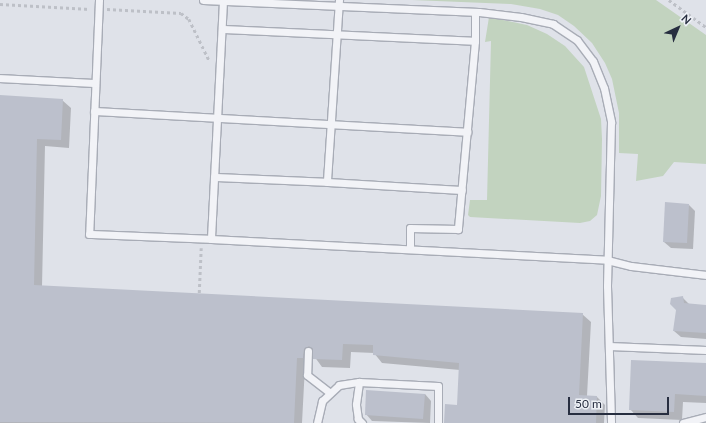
<!DOCTYPE html>
<html>
<head>
<meta charset="utf-8">
<style>
	body { margin:0 }
	#map { position:relative; width:706px; height:423px; overflow:hidden; background:#dfe2e9; font-family:Lato,sans-serif }
	div>[style] { position:absolute }
	[style*='--x'] { left:calc(var(--x)*1px); top:calc(var(--y)*1px); width:calc(var(--w)*1px); rotate:calc(var(--a)*1deg) }
	.green>* { inset:0; background:#c2d3bf }
	.shadow>* { inset:0; background:#0003 }
	.building>* { inset:0; background:#bcc0cc }
	.path>* { height:2.5px; margin-top:-1.25px; transform-origin:0; background:repeating-linear-gradient(90deg,#bdc0c7 0 3px,transparent 0 6px) }
	.roads { filter:drop-shadow(1px 0 #a8acb6) drop-shadow(-1px 0 #a8acb6) drop-shadow(0 1px #a8acb6) drop-shadow(0 -1px #a8acb6) }
	.lane>* { height:7px; margin:-3.5px; padding:0 3.5px; transform-origin:3.5px; border-radius:3.5px; background:#f2f3f7 }
	span { translate:-50% -50%; white-space:nowrap; text-align:center; line-height:1.15; -webkit-text-stroke:4px #eef1f6; paint-order:stroke }
	.north { position:absolute; left:658px; top:8px; width:40px; height:40px; -webkit-text-stroke:3px #eef1f6; paint-order:stroke; rotate:44deg; font-size:11px; font-weight:700; line-height:16px; text-align:center; color:#272e40 }
	.north::after { content:''; display:block; margin:auto; width:14px; height:18px; background:#272e40; clip-path:polygon(50% 0,100% 100%,50% 72%,0 100%) }
	.scale { position:absolute; left:568px; top:397px; width:101px; height:18px; box-sizing:border-box; border:2px solid #272e40; border-top:0; padding-left:5px; font-size:12px; line-height:14px; white-space:nowrap; color:#272e40; -webkit-text-stroke:3px #eef1f6; paint-order:stroke }
</style>
</head>
<body>
<div id="map">
	<div class="green">
		<i style="clip-path:polygon(412px 0,656px 0,706px 35px,706px 164px,674px 162px,663px 176px,636px 181px,638px 154px,619px 153px,619px 113px,612px 79px,605px 63px,592px 43px,574px 26px,558px 15px,540px 9px,511px 4px)"></i>
		<i style="clip-path:polygon(489px 17px,527px 25px,547px 34px,565px 46px,584px 67px,601px 119px,602px 139px,601px 196px,597px 215px,590px 221px,580px 223px,470px 217px,468px 215px,470px 200px,487px 200px,491px 41px,485px 42px)"></i>
	</div>
	<div class="shadow">
		<i style="clip-path:polygon(0 96px,62px 100px,71px 108px,69px 148px,45px 146px,42px 287px,582px 314px,591px 322px,587px 396px,597px 397px,605px 405px,604px 423px,445px 423px,458px 406px,460px 370px,382px 363px,374px 353px,351px 352px,350px 368px,322px 367px,314px 356px,311px 366px,305px 366px,302px 423px,0 423px)"></i>
		<i style="clip-path:polygon(689px 205px,695px 211px,693px 249px,671px 248px,664px 242px)"></i>
		<i style="clip-path:polygon(682px 297px,689px 304px,706px 306px,706px 339px,681px 337px,674px 331px)"></i>
		<i style="clip-path:polygon(706px 364px,706px 403px,683px 402px,682px 420px,638px 418px,630px 409px)"></i>
		<i style="clip-path:polygon(425px 394px,431px 401px,430px 423px,372px 421px,366px 414px)"></i>
	</div>
	<div class="building">
		<i style="clip-path:polygon(0 95px,63px 99px,61px 140px,37px 139px,34px 285px,583px 313px,579px 395px,597px 396px,596px 423px,444px 423px,445px 404px,457px 405px,459px 363px,373px 355px,373px 345px,343px 344px,342px 360px,313px 359px,313px 349px,309px 346px,304px 349px,303px 358px,297px 358px,294px 423px,0 422px)"></i>
		<i style="clip-path:polygon(665px 202px,689px 204px,687px 243px,663px 242px)"></i>
		<i style="clip-path:polygon(683px 296px,684px 303px,706px 305px,706px 333px,673px 331px,676px 310px,670px 304px,671px 298px)"></i>
		<i style="clip-path:polygon(631px 360px,706px 363px,706px 396px,675px 394px,674px 412px,629px 410px)"></i>
		<i style="clip-path:polygon(366px 390px,425px 394px,423px 419px,365px 415px)"></i>
	</div>
	<div class="path">
		<i style="--x:669;--y:0;--w:46;--a:36.1"></i>
		<i style="--x:0;--y:4;--w:90;--a:3.2"></i>
		<i style="--x:107;--y:9;--w:74;--a:3.1"></i>
		<i style="--x:181;--y:13;--w:10;--a:37"></i>
		<i style="--x:189;--y:19;--w:46;--a:64"></i>
		<i style="--x:199;--y:293;--w:45;--a:-87.5"></i>
	</div>
	<div class="roads">
		<div class="lane">
			<i style="--x:99;--y:0;--w:234;--a:92.4"></i>
			<i style="--x:89;--y:234;--w:122;--a:2.3"></i>
			<i style="--x:203;--y:0;--w:276;--a:2.5"></i>
			<i style="--x:479;--y:12;--w:42;--a:6.8"></i>
			<i style="--x:521;--y:17;--w:33;--a:12"></i>
			<i style="--x:553;--y:24;--w:29;--a:34"></i>
			<i style="--x:577;--y:40;--w:26;--a:53"></i>
			<i style="--x:593;--y:61;--w:29;--a:68"></i>
			<i style="--x:604;--y:88;--w:35;--a:78"></i>
			<i style="--x:611;--y:122;--w:164;--a:91.4"></i>
			<i style="--x:607;--y:286;--w:137;--a:88.3"></i>
			<i style="--x:339;--y:0;--w:182;--a:93.8"></i>
			<i style="--x:327;--y:182;--w:135;--a:3.4"></i>
			<i style="--x:223;--y:1;--w:238;--a:92.9"></i>
			<i style="--x:211;--y:239;--w:397;--a:3"></i>
			<i style="--x:607;--y:260;--w:25;--a:14"></i>
			<i style="--x:631;--y:266;--w:76;--a:6.8"></i>
			<i style="--x:222;--y:29;--w:253;--a:2.7"></i>
			<i style="--x:475;--y:41;--w:189;--a:95.2"></i>
			<i style="--x:458;--y:229;--w:48;--a:-178.8"></i>
			<i style="--x:410;--y:228;--w:21;--a:90"></i>
			<i style="--x:475;--y:41;--w:29;--a:-90"></i>
			<i style="--x:0;--y:78;--w:95;--a:3"></i>
			<i style="--x:94;--y:111;--w:374;--a:3.2"></i>
			<i style="--x:214;--y:177;--w:113;--a:2.5"></i>
			<i style="--x:609;--y:346;--w:97;--a:2.4"></i>
			<i style="--x:308;--y:351;--w:24;--a:92"></i>
			<i style="--x:307;--y:375;--w:29;--a:38"></i>
			<i style="--x:317;--y:423;--w:23;--a:-77"></i>
			<i style="--x:322;--y:401;--w:23;--a:-43"></i>
			<i style="--x:339;--y:385;--w:20;--a:-9"></i>
			<i style="--x:362;--y:423;--w:6;--a:-135"></i>
			<i style="--x:358;--y:419;--w:15;--a:-98"></i>
			<i style="--x:356;--y:404;--w:22;--a:-82"></i>
			<i style="--x:359;--y:382;--w:79;--a:2.9"></i>
			<i style="--x:438;--y:386;--w:37;--a:90"></i>
			<i style="--x:683;--y:423;--w:24;--a:-15"></i>
		</div>
	</div>
	<div class="north">N</div>
	<div class="scale">50 m</div>
</div>
</body>
</html>
